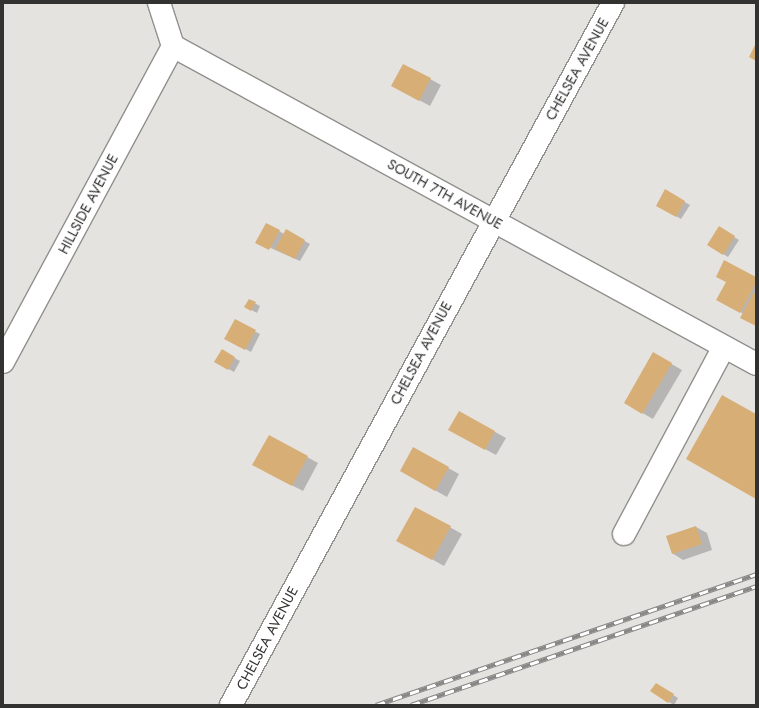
<!DOCTYPE html>
<html>
<head>
<meta charset="utf-8">
<style>
	body { margin:0 }
	#map { position:relative; width:759px; height:708px; overflow:hidden; background:#e5e3e0; font-family:Jost,sans-serif }
	div>[style] { position:absolute }
	[style*='--x'] { left:calc(var(--x)*1px); top:calc(var(--y)*1px); width:calc(var(--w)*1px); rotate:calc(var(--a)*1deg) }
	.shadow>* { inset:0; background:#0003 }
	.building>* { inset:0; background:#d8ae77 }
	.roads { filter:drop-shadow(1px 0 #91908d) drop-shadow(-1px 0 #91908d) drop-shadow(0 1px #91908d) drop-shadow(0 -1px #91908d) }
	.minor>* { height:22px; margin:-11px; padding:0 11px; transform-origin:11px; border-radius:11px; background:#fff }
	.rail>* { height:4.5px; margin-top:-2.25px; transform-origin:0; background:repeating-linear-gradient(90deg,#fff 0 9px,#888786 0 18px); box-sizing:border-box; border-block:1px solid #888786 }
	span { translate:-50% -50%; white-space:nowrap; text-align:center; line-height:1.15; -webkit-text-stroke:3px #fff; paint-order:stroke }
	.street-label { font-size:14px; color:#323231 }
	.frame { position:absolute; inset:0; border:4px solid #323231; pointer-events:none }
</style>
</head>
<body>
<div id="map">
	<div class="shadow">
		<i style="clip-path:polygon(430px 79px,441px 85px,430px 106px,404px 92px)"></i>
		<i style="clip-path:polygon(665px 191px,690px 205px,681px 219px,657px 205px)"></i>
		<i style="clip-path:polygon(719px 228px,739px 240px,728px 257px,708px 245px)"></i>
		<i style="clip-path:polygon(279px 231px,284px 234px,286px 231px,310px 244px,300px 261px,257px 242px)"></i>
		<i style="clip-path:polygon(756px 278px,756px 325px,744px 314px,728px 306px)"></i>
		<i style="clip-path:polygon(249px 300px,260px 306px,257px 313px,246px 307px)"></i>
		<i style="clip-path:polygon(235px 321px,260px 334px,251px 352px,226px 338px)"></i>
		<i style="clip-path:polygon(222px 351px,240px 361px,234px 372px,216px 362px)"></i>
		<i style="clip-path:polygon(654px 354px,682px 370px,653px 419px,625px 403px)"></i>
		<i style="clip-path:polygon(459px 412px,506px 438px,496px 455px,461px 436px)"></i>
		<i style="clip-path:polygon(414px 449px,459px 474px,447px 497px,401px 471px)"></i>
		<i style="clip-path:polygon(307px 457px,318px 463px,303px 491px,264px 471px)"></i>
		<i style="clip-path:polygon(416px 508px,462px 534px,444px 566px,398px 540px)"></i>
		<i style="clip-path:polygon(696px 527px,707px 533px,712px 550px,683px 560px,672px 553px)"></i>
		<i style="clip-path:polygon(656px 684px,678px 698px,674px 705px,651px 691px)"></i>
	</div>
	<div class="building">
		<i style="clip-path:polygon(756px 43px,756px 61px,749px 57px)"></i>
		<i style="clip-path:polygon(403px 64px,431px 78px,419px 101px,391px 86px)"></i>
		<i style="clip-path:polygon(665px 189px,685px 201px,676px 217px,656px 206px)"></i>
		<i style="clip-path:polygon(266px 223px,280px 230px,269px 250px,255px 243px)"></i>
		<i style="clip-path:polygon(719px 226px,735px 236px,723px 255px,707px 245px)"></i>
		<i style="clip-path:polygon(286px 229px,305px 240px,295px 259px,275px 249px)"></i>
		<i style="clip-path:polygon(724px 260px,756px 277px,756px 283px,740px 313px,716px 300px,726px 282px,716px 277px)"></i>
		<i style="clip-path:polygon(754px 292px,756px 293px,756px 326px,740px 318px)"></i>
		<i style="clip-path:polygon(249px 299px,256px 302px,251px 311px,244px 307px)"></i>
		<i style="clip-path:polygon(235px 319px,256px 330px,245px 350px,224px 339px)"></i>
		<i style="clip-path:polygon(222px 349px,235px 357px,228px 370px,214px 362px)"></i>
		<i style="clip-path:polygon(653px 352px,672px 363px,642px 414px,624px 403px)"></i>
		<i style="clip-path:polygon(722px 395px,756px 414px,756px 499px,686px 459px)"></i>
		<i style="clip-path:polygon(459px 411px,495px 431px,485px 450px,448px 430px)"></i>
		<i style="clip-path:polygon(269px 435px,308px 456px,292px 486px,252px 465px)"></i>
		<i style="clip-path:polygon(413px 447px,449px 467px,435px 491px,400px 471px)"></i>
		<i style="clip-path:polygon(415px 507px,451px 526px,432px 560px,396px 541px)"></i>
		<i style="clip-path:polygon(696px 526px,702px 544px,672px 554px,666px 536px)"></i>
		<i style="clip-path:polygon(656px 683px,674px 694px,668px 703px,650px 691px)"></i>
	</div>
	<div class="roads">
		<div class="minor">
			<i style="--x:159;--y:3;--w:45;--a:72"></i>
			<i style="--x:173;--y:46;--w:664;--a:28.61"></i>
			<i style="--x:3;--y:362;--w:359;--a:-61.7"></i>
			<i style="--x:624;--y:534;--w:212;--a:-61.9"></i>
			<i style="--x:231;--y:705;--w:799;--a:-61.45"></i>
		</div>
	</div>
	<div class="rail">
		<i style="--x:376;--y:705;--w:402;--a:-19"></i>
		<i style="--x:411;--y:705;--w:365;--a:-19"></i>
	</div>
	<div class="street-label">
		<span style="left:577px;top:69px;rotate:-61deg">CHELSEA AVENUE</span>
		<span style="left:445px;top:194px;rotate:29deg">SOUTH 7TH AVENUE</span>
		<span style="left:88px;top:204px;rotate:-62deg">HILLSIDE AVENUE</span>
		<span style="left:421px;top:353px;rotate:-62deg">CHELSEA AVENUE</span>
		<span style="left:267px;top:638px;rotate:-62deg">CHELSEA AVENUE</span>
	</div>
	<div class="frame"></div>
</div>
</body>
</html>
